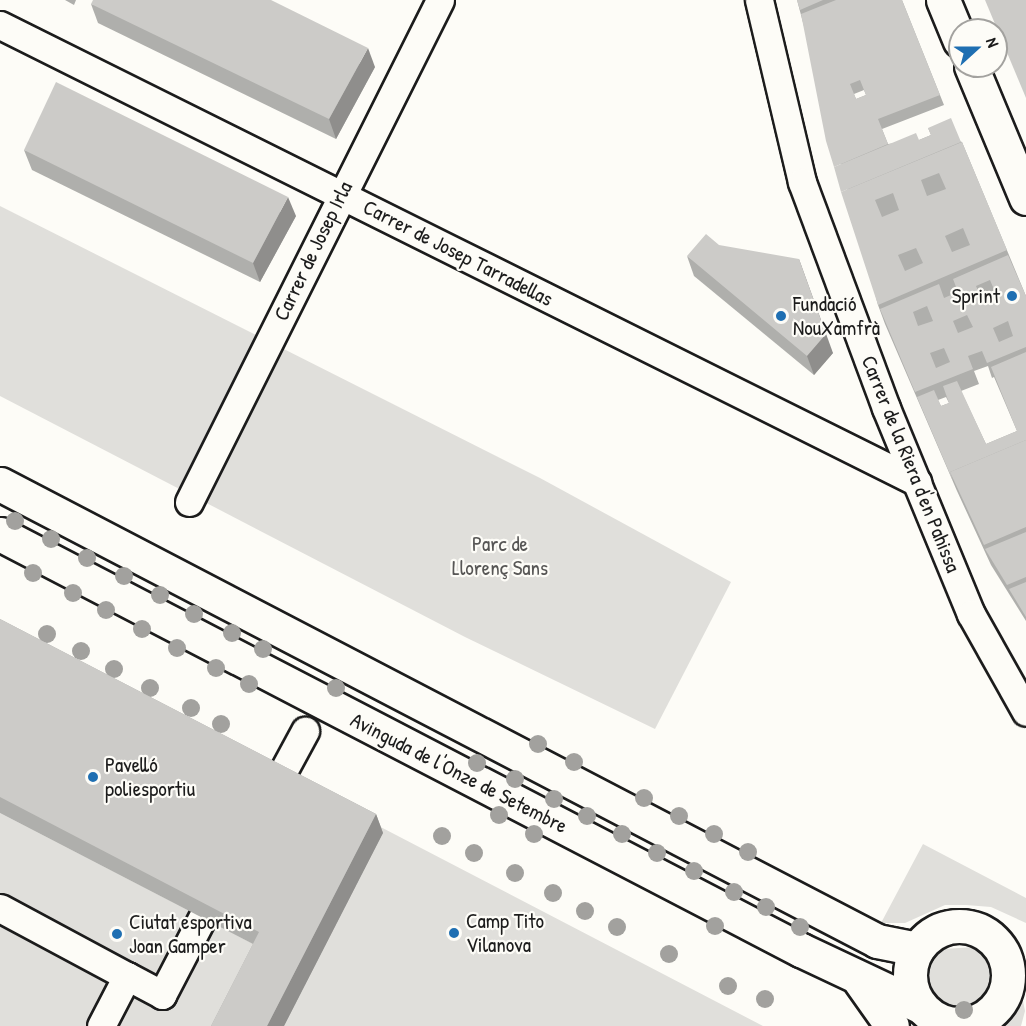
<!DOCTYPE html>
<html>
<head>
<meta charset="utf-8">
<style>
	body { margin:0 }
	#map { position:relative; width:1026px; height:1026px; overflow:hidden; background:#fdfcf7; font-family:"Patrick Hand",sans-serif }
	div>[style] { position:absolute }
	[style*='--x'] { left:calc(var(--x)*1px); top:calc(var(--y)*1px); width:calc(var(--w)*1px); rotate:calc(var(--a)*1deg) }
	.green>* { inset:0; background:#e0dfdb }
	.roads { filter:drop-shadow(2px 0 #1c1c1c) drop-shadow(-2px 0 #1c1c1c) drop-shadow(0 2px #1c1c1c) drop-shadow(0 -2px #1c1c1c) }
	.minor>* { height:27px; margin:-13.5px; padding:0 13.5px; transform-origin:13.5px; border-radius:13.5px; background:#fdfcf7 }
	.major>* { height:33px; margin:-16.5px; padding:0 16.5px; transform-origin:16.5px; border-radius:16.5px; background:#fdfcf7 }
	.major>.ring { margin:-16.5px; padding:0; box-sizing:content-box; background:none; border:33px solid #fdfcf7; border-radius:50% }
	.trees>* { width:18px; height:18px; margin:-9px; border-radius:50%; background:#a2a19e }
	.wall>* { inset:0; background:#afafac }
	.shaded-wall>* { inset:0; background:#8f8e8c }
	.building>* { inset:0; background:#cccbc8 }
	.dots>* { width:16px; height:16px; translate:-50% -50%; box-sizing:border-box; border:3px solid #fdfcf7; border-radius:50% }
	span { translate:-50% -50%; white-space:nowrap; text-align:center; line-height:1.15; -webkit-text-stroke:4.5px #fdfcf7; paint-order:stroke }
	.street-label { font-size:21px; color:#1c1c1c }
	.poi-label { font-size:21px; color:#1c1c1c }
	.right { translate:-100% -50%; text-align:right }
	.left { translate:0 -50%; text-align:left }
	.park-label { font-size:21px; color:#575655 }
	.north { position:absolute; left:948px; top:18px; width:60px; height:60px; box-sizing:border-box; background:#fdfcf7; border:2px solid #a3a29f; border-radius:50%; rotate:69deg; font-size:16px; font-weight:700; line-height:24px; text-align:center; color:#1c1c1c }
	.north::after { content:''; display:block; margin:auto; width:21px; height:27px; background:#1f6fb2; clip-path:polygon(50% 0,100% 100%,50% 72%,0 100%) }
</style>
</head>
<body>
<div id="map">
	<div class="green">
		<i style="clip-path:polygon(0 206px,540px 478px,731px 582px,655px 729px,465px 637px,0 396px)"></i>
		<i style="clip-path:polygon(0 629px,763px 1026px,284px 1026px,383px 833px,0 635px)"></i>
		<i style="clip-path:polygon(0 813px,267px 951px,228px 1026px,0 1026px)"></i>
		<i style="clip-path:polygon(923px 844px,1026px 898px,1026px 923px,991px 907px,966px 905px,945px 905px,905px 923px,881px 923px)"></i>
		<i style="clip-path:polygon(974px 947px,1005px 962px,1019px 981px,1025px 1011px,1021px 1026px,905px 1026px,904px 990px,917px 966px,944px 949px)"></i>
	</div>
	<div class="roads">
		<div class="minor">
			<i style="--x:759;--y:0;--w:187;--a:76.7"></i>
			<i style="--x:802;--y:182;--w:241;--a:69.6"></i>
			<i style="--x:886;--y:408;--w:223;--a:67.6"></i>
			<i style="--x:971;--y:614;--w:112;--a:60.7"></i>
			<i style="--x:0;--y:25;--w:1025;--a:26.49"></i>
			<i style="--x:189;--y:502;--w:561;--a:-63.43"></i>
			<i style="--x:279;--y:779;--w:55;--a:-61.6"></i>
			<i style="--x:0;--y:908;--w:144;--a:28.2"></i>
			<i style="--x:127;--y:976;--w:56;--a:117.5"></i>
			<i style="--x:127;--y:976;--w:40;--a:28"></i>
			<i style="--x:162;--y:995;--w:87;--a:-62.5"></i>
			<i style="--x:941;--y:1021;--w:5;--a:79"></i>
		</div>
		<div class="major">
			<i style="--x:943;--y:0;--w:44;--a:67.5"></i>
			<i style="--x:971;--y:66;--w:143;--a:67.4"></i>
			<i style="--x:0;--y:484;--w:989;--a:27.52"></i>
			<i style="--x:877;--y:941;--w:41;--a:11.3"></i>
			<i style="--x:0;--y:534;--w:903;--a:27.45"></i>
			<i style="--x:801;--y:950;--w:132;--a:25.2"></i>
			<i class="ring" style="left:910px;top:926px;width:65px;height:65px"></i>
			<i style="--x:860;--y:981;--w:55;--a:54.6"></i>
		</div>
	</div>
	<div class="trees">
		<i style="left:15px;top:521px"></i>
		<i style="left:51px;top:539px"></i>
		<i style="left:87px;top:558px"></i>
		<i style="left:33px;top:573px"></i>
		<i style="left:124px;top:576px"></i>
		<i style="left:73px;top:593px"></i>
		<i style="left:160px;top:595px"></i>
		<i style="left:106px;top:610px"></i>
		<i style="left:194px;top:614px"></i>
		<i style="left:142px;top:629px"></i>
		<i style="left:232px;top:633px"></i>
		<i style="left:47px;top:634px"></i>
		<i style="left:177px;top:648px"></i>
		<i style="left:263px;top:649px"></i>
		<i style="left:81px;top:651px"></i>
		<i style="left:216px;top:668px"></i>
		<i style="left:114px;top:669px"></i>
		<i style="left:249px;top:684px"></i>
		<i style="left:150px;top:688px"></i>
		<i style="left:336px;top:688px"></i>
		<i style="left:191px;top:708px"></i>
		<i style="left:221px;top:724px"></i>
		<i style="left:538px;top:744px"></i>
		<i style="left:574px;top:762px"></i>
		<i style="left:477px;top:763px"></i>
		<i style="left:515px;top:779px"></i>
		<i style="left:644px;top:798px"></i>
		<i style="left:554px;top:799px"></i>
		<i style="left:499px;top:815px"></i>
		<i style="left:587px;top:816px"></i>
		<i style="left:679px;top:816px"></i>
		<i style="left:534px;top:834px"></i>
		<i style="left:622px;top:834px"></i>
		<i style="left:714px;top:834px"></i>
		<i style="left:442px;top:836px"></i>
		<i style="left:748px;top:852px"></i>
		<i style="left:474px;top:853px"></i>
		<i style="left:657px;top:853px"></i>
		<i style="left:694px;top:871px"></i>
		<i style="left:515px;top:873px"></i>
		<i style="left:734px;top:892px"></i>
		<i style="left:553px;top:893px"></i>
		<i style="left:766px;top:907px"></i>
		<i style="left:585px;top:911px"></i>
		<i style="left:715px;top:926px"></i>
		<i style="left:617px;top:927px"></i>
		<i style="left:800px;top:927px"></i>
		<i style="left:669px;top:954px"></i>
		<i style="left:728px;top:986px"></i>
		<i style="left:765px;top:999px"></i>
		<i style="left:964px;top:1010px"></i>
	</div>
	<div class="wall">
		<i style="clip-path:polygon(65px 0,76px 0,74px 5px)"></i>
		<i style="clip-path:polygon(evenodd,797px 0,902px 0,944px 105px,882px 129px,888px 144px,919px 140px,931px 135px,928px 128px,962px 142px,1026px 296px,1026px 621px,991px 565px,957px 491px,885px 324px,878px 305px,797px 0,864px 90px,866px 95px,856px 99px,854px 94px,864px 90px,797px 0,988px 366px,992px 378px,994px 377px,1017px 431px,986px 444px,961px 391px,979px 384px,974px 371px,988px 366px,797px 0,946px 397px,949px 403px,941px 406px,938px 400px,946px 397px)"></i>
		<i style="clip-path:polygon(91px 4px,375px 67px,336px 139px,98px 23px)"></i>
		<i style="clip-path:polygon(24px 150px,296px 216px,260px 282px,32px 170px)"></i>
		<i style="clip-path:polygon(687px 256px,833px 353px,814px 375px,694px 276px)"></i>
		<i style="clip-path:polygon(0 619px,376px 814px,383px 833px,284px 1026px,211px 1026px,253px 944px,0 813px)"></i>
	</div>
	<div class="shaded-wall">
		<i style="clip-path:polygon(368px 48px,375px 67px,336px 139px,329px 119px)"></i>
		<i style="clip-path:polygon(288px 197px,296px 216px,260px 282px,253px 263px)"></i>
		<i style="clip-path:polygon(799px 259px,833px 353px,814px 375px,807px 356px)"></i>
		<i style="clip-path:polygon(376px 814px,383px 833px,284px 1026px,267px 1026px)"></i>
	</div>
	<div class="building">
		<i style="clip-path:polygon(93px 0,271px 0,368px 48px,329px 119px,91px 4px)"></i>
		<i style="clip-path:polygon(797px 0,823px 0,800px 10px)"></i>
		<i style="clip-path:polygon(evenodd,836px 0,902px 0,940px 95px,878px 119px,888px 144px,834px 167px,826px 141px,801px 14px,836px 0,860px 80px,866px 95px,856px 99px,850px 84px,860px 80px)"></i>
		<i style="clip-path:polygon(985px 0,1026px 0,1026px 98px)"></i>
		<i style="clip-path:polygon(56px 82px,288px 197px,253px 263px,24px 150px)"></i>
		<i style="clip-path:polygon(951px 118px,961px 142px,841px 192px,834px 167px,916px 133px,919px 140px,931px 135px,928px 128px)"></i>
		<i style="clip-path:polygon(evenodd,962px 142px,1007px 250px,878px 305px,841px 192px,962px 142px,939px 173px,946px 189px,927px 196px,921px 180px,939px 173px,962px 142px,893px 193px,899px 210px,882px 217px,875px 200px,893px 193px,962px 142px,963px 228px,970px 245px,952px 252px,945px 236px,963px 228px,962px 142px,916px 248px,923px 263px,905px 271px,898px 255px,916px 248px)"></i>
		<i style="clip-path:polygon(706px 234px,719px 245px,799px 259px,826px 334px,807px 356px,687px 256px)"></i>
		<i style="clip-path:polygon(evenodd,1008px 255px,1026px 296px,1026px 347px,987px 363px,982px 351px,968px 356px,973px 369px,915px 392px,880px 309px,939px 284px,944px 298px,958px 292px,953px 279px,1008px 255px,990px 280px,996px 294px,982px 300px,976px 286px,990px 280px,1008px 255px,927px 306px,933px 321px,918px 326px,913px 312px,927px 306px,1008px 255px,967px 315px,973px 327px,958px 333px,953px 321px,967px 315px,1008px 255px,1008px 321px,1013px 336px,999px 342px,993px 328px,1008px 321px,1008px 255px,944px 348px,950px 362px,936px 368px,930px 353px,944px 348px)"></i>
		<i style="clip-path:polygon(1026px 352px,1026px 440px,950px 472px,953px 481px,917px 397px,934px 390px,941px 406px,949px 403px,943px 386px,957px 381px,986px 444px,1017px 431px,991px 367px)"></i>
		<i style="clip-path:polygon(1026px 440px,1026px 527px,984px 545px,950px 472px)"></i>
		<i style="clip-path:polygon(1026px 532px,1026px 577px,1007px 585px,985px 549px)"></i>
		<i style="clip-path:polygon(1026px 582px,1026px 617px,1009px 589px)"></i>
		<i style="clip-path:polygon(0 619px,376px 814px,267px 1026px,211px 1026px,259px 932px,0 797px)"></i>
	</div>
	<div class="dots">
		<i style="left:1012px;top:296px;background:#1f6fb2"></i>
		<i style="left:781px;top:316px;background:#1f6fb2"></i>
		<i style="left:93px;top:777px;background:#1f6fb2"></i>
		<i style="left:454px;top:933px;background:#1f6fb2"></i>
		<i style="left:117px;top:934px;background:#1f6fb2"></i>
	</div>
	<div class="street-label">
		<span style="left:313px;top:251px;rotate:-64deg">Carrer de Josep Irla</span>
		<span style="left:458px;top:253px;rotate:27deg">Carrer de Josep Tarradellas</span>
		<span style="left:911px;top:464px;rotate:68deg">Carrer de la Riera d'en Pahissa</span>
		<span style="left:459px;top:773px;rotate:27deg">Avinguda de l'Onze de Setembre</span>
	</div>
	<div class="poi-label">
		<span class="right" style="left:1000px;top:296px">Sprint</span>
		<span class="left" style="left:793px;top:316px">Fundació<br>NouXamfrà</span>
		<span class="left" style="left:105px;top:777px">Pavelló<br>poliesportiu</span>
		<span class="left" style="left:466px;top:933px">Camp Tito<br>Vilanova</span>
		<span class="left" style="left:129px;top:934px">Ciutat esportiva<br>Joan Gamper</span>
	</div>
	<div class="park-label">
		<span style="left:500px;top:556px">Parc de<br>Llorenç Sans</span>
	</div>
	<div class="north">N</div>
</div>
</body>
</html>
